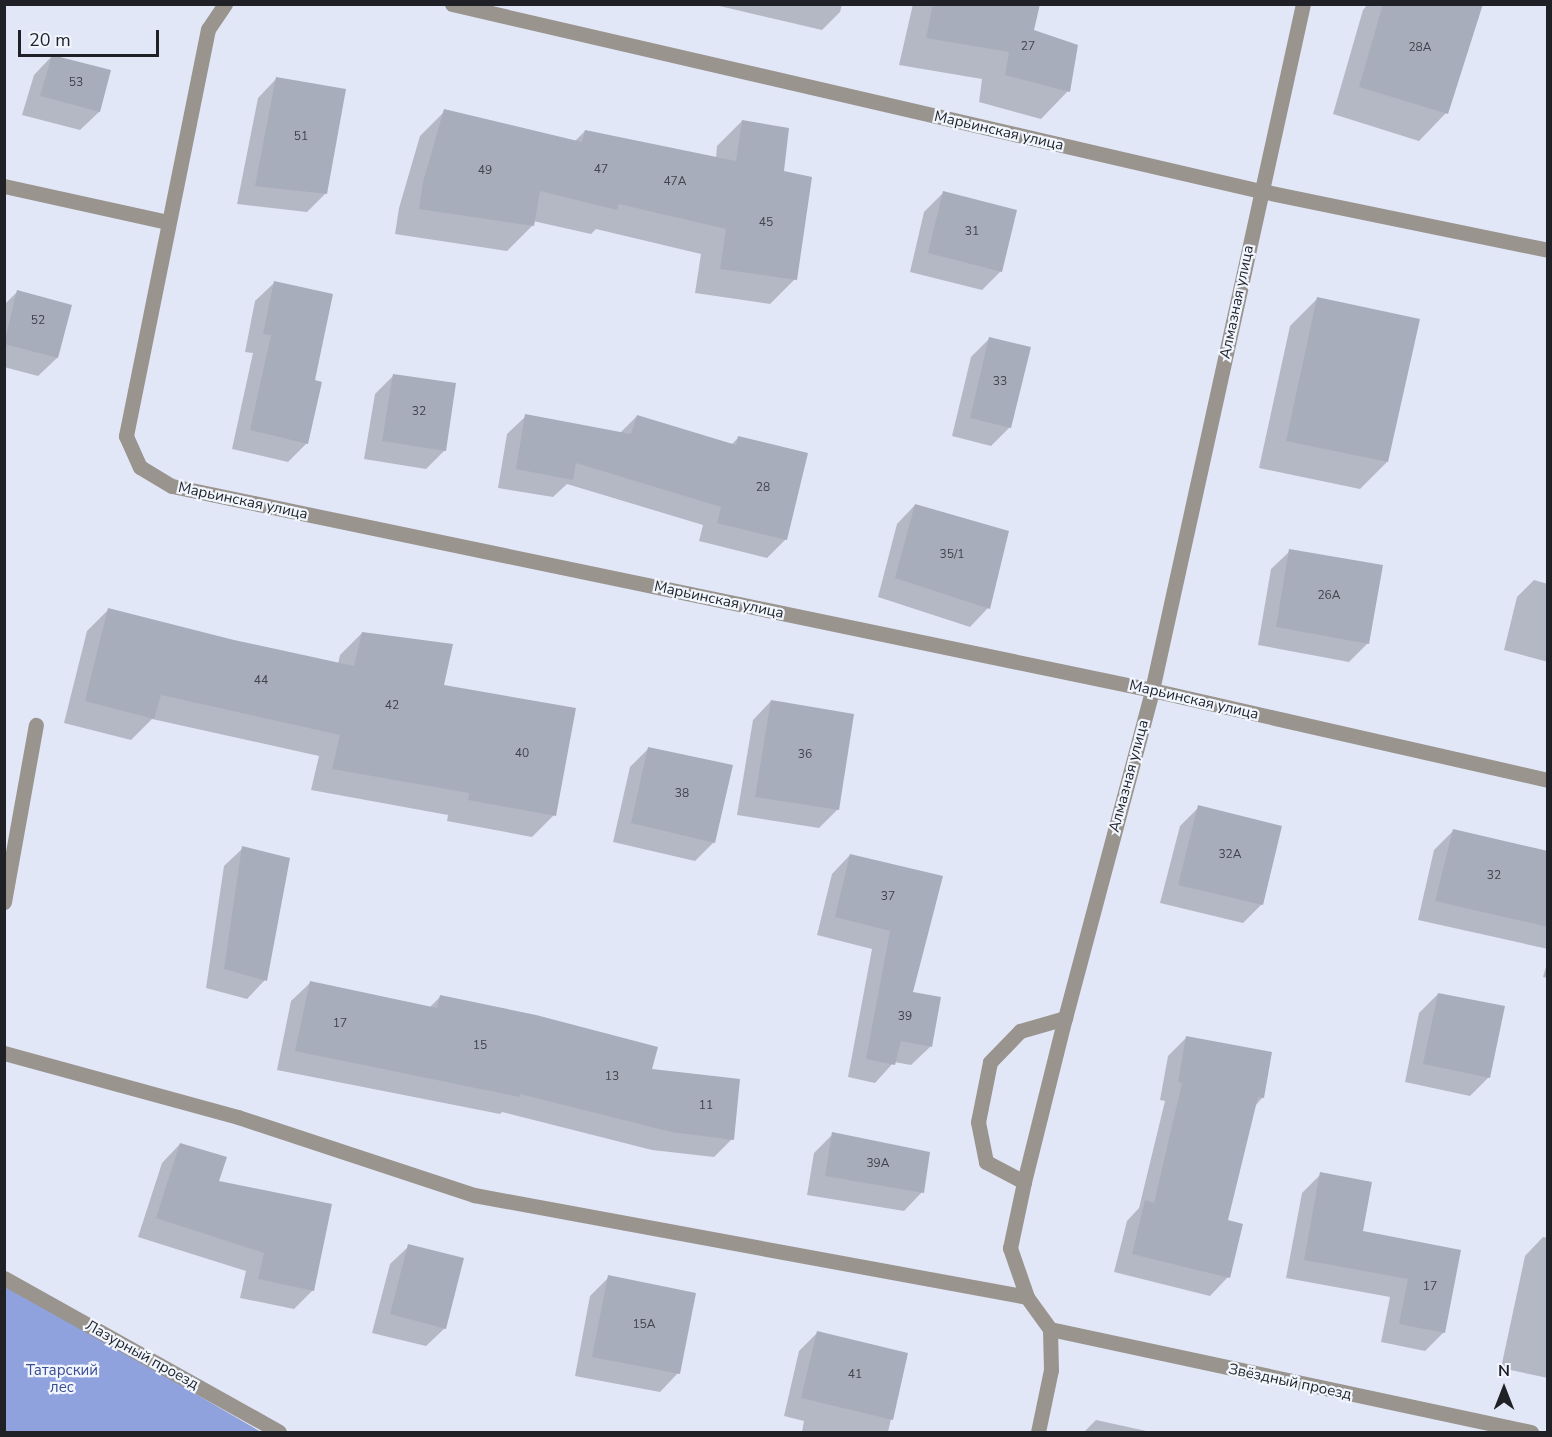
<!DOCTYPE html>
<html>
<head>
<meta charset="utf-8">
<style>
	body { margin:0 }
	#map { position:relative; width:1552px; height:1437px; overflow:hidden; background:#e2e7f7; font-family:"Nunito Sans",sans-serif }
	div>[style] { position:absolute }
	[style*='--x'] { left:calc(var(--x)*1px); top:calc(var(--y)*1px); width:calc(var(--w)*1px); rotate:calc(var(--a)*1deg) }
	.forest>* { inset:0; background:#8fa2dd }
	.shadow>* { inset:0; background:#0003 }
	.building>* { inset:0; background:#a8adbc }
	.service>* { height:15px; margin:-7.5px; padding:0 7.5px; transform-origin:7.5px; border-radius:7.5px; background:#9a948f }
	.minor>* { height:15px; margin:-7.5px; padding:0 7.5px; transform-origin:7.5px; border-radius:7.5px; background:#9a948f }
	span { translate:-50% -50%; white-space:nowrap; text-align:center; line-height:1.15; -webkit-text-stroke:4.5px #f1f5fe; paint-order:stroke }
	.number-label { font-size:12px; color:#41444c }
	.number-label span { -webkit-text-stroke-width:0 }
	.street-label { font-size:15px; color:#1f2127 }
	.park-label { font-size:15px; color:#3a4c94 }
	.frame { position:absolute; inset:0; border:6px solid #1f2127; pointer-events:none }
	.north { position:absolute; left:1474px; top:1359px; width:60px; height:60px; -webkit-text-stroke:4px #f1f5fe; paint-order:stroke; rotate:0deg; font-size:16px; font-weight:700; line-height:24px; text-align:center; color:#1f2127 }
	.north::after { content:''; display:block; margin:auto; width:21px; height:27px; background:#1f2127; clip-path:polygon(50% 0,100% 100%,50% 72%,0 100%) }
	.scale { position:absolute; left:18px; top:30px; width:141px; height:27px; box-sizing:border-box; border:3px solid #1f2127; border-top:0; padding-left:8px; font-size:18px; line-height:21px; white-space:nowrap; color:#1f2127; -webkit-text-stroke:4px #f1f5fe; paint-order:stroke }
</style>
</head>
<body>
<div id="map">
	<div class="forest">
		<i style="clip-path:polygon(5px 1283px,261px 1432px,5px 1432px)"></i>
	</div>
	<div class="shadow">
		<i style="clip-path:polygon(711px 4px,842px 4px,840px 12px,822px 30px)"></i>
		<i style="clip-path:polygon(913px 4px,1038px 4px,1032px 31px,1068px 91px,1041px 119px,979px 102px,982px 79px,899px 65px)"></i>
		<i style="clip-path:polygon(1368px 4px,1463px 4px,1446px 113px,1419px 141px,1333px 114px,1363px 10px)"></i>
		<i style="clip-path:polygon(52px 56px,109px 71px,99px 112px,80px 130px,22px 115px,34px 75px)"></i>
		<i style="clip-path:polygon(276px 79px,325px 194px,307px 212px,237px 204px,258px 98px)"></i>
		<i style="clip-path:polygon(445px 111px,574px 142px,585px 131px,716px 158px,717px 146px,742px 121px,782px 172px,795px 279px,770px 304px,695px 293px,701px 254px,596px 229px,591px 234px,533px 221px,532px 226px,507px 251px,395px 234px,399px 208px,420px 136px)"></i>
		<i style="clip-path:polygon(943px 193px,1001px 271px,982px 290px,910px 272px,924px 212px)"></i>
		<i style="clip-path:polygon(274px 283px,307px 443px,288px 462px,232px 449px,253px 353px,245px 352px,255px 301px)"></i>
		<i style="clip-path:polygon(18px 291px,70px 306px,57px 358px,38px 376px,4px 367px,4px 305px)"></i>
		<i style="clip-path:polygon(1318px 298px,1387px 462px,1360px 489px,1259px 468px,1290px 326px)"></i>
		<i style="clip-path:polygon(990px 338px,1010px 427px,991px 446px,952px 436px,971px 357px)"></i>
		<i style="clip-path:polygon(393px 376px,445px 450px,426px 469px,364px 459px,375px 394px)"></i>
		<i style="clip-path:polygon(526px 416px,620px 433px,637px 416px,731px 445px,739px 437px,786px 539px,767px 558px,699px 541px,703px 525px,567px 484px,553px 497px,498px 488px,507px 434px)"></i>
		<i style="clip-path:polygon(915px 505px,988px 608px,970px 627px,878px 597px,897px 524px)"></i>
		<i style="clip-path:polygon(1290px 551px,1368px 643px,1349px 662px,1258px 645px,1271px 569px)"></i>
		<i style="clip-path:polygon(1534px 580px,1548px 584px,1548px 662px,1504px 650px,1517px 597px)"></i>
		<i style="clip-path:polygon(109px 609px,234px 642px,338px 664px,340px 655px,362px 633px,442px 686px,554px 815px,532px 837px,447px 821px,448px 815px,311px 790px,319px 756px,152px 719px,131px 740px,64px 723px,87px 631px)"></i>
		<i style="clip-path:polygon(771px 701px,838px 809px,819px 828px,737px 815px,753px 720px)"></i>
		<i style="clip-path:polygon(649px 748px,714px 842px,695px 861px,613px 842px,630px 767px)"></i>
		<i style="clip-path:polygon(1199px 807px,1262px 904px,1243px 923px,1160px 903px,1180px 826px)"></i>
		<i style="clip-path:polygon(1453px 831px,1548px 853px,1548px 949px,1418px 920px,1434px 850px)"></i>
		<i style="clip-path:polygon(243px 848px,265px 980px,247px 999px,206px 988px,224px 866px)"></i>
		<i style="clip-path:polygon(850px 855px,941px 877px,911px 993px,930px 1047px,911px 1065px,894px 1062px,875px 1083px,848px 1077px,872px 949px,817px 935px,832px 874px)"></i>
		<i style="clip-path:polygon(1548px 960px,1548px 978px,1543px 977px)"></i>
		<i style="clip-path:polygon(310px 983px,429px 1008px,440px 997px,650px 1071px,732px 1139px,714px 1157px,652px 1150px,502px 1112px,500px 1114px,277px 1070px,291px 1001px)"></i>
		<i style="clip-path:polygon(1438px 994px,1489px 1077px,1470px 1096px,1405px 1082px,1419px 1013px)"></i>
		<i style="clip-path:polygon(1187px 1037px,1263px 1097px,1255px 1106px,1226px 1221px,1228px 1277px,1210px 1296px,1114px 1272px,1127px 1221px,1139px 1208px,1165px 1101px,1160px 1100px,1168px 1056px)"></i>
		<i style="clip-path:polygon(833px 1134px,922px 1192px,904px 1211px,807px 1195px,814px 1153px)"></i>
		<i style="clip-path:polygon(180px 1144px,218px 1182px,313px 1290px,294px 1309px,240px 1298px,246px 1271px,138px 1237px,162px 1163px)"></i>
		<i style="clip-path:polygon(1321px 1174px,1361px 1233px,1460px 1251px,1444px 1332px,1425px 1351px,1381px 1342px,1390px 1297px,1286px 1278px,1302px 1193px)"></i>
		<i style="clip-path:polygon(1543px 1237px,1548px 1238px,1548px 1378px,1501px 1368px,1525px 1256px)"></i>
		<i style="clip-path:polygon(409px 1246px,445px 1328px,426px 1346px,372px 1333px,390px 1264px)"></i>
		<i style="clip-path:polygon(609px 1277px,678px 1373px,660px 1392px,575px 1376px,590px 1296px)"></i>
		<i style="clip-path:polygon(817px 1333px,906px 1354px,888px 1432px,802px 1432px,804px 1421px,784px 1416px,799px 1351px)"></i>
		<i style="clip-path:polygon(1096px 1420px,1151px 1432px,1084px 1432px)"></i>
	</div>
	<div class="building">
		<i style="clip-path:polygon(933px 4px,1040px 4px,1034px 30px,1078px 45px,1070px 92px,1005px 75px,1009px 52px,926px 38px)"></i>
		<i style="clip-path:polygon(1383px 4px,1483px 4px,1448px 114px,1359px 87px)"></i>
		<i style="clip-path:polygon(52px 55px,111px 70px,100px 112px,40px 96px)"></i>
		<i style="clip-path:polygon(276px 77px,346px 89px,327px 194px,255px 186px)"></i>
		<i style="clip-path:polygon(444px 109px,582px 142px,585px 130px,736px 161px,742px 120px,789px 128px,784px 171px,812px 177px,797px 280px,720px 269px,726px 229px,619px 204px,617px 210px,540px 191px,534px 226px,419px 209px,423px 182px)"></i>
		<i style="clip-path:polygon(943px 191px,1017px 210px,1002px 272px,928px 253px)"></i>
		<i style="clip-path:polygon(274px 281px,333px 294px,315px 380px,322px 382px,308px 444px,250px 430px,271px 335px,263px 334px)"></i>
		<i style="clip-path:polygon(17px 290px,72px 305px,58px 358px,4px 344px)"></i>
		<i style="clip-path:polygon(1317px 297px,1420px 319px,1388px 462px,1286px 441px)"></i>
		<i style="clip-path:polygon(989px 337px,1031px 347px,1011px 428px,970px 418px)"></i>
		<i style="clip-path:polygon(393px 374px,456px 383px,446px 451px,382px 441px)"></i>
		<i style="clip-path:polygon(525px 414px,631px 434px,637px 415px,736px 445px,738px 436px,808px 453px,787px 540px,717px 523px,721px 507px,576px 463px,573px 480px,516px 469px)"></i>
		<i style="clip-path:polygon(915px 504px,1009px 531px,990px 609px,895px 578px)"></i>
		<i style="clip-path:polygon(1289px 549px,1383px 565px,1369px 644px,1276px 627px)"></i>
		<i style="clip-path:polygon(108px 608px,234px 640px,354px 666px,362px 632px,453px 644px,444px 685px,576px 708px,556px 816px,468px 800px,469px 793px,332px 769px,340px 735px,161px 695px,154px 719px,85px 701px)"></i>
		<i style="clip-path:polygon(771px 700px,854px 714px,839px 810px,755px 797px)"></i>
		<i style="clip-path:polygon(648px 747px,733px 765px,715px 843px,631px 823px)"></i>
		<i style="clip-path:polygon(1198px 805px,1282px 826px,1263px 905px,1178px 885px)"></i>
		<i style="clip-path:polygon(1453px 829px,1548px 851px,1548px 927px,1435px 901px)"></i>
		<i style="clip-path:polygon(242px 846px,290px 858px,267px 981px,224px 969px)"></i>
		<i style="clip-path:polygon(850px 854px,943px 876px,913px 992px,941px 997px,932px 1047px,901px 1041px,895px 1065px,866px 1059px,890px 931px,835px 917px)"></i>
		<i style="clip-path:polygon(310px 981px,437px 1008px,440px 995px,536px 1015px,658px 1047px,652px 1069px,740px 1079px,734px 1140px,671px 1132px,520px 1094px,520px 1097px,295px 1051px)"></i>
		<i style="clip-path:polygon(1438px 993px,1505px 1006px,1490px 1078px,1423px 1064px)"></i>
		<i style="clip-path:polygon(1186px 1036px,1272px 1052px,1264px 1098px,1258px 1097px,1228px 1220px,1243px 1224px,1230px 1278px,1132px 1254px,1145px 1200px,1154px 1203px,1182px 1083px,1178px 1082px)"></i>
		<i style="clip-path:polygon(832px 1132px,930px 1152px,924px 1193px,825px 1176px)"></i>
		<i style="clip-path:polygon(180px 1143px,227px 1157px,219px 1181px,332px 1204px,314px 1291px,258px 1279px,264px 1253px,156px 1218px)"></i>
		<i style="clip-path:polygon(1320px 1172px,1372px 1182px,1363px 1231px,1461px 1250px,1445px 1333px,1399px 1324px,1408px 1279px,1304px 1260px)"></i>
		<i style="clip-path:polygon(408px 1244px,464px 1258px,446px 1329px,390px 1314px)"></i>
		<i style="clip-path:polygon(608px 1275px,696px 1293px,680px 1374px,592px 1357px)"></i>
		<i style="clip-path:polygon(817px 1331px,908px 1353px,893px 1420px,801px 1398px)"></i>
	</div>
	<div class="service">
		<i style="--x:4;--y:902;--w:180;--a:-79.8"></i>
		<i style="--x:4;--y:1053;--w:243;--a:15.3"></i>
		<i style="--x:238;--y:1117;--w:249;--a:18.3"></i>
		<i style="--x:474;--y:1195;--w:562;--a:10.45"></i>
		<i style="--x:1024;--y:1182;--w:43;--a:-152.2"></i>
		<i style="--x:986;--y:1162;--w:41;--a:-101.3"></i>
		<i style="--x:978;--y:1122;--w:61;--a:-78.7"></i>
		<i style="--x:990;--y:1062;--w:43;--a:-45.9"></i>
		<i style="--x:1020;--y:1031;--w:47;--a:-16.1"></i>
	</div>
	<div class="minor">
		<i style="--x:225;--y:4;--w:30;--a:124"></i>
		<i style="--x:208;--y:29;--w:415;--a:101.4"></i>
		<i style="--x:126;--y:436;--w:34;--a:66"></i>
		<i style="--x:140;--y:467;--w:37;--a:31"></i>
		<i style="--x:172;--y:486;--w:1001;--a:11.76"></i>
		<i style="--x:1152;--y:690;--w:406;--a:12.8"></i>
		<i style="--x:452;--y:4;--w:830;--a:13.02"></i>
		<i style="--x:1261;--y:191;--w:293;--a:11.6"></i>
		<i style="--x:4;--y:186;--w:168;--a:12.4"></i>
		<i style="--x:4;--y:1278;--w:315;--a:29.2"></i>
		<i style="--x:1050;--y:1329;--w:492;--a:12.1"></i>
		<i style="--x:1038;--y:1432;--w:63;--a:-78.2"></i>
		<i style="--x:1051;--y:1370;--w:41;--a:-91.4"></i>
		<i style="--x:1050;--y:1329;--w:39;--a:-126"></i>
		<i style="--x:1027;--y:1297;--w:52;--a:-109.1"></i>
		<i style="--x:1010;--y:1248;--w:67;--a:-78"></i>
		<i style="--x:1024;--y:1182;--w:169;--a:-76"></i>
		<i style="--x:1065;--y:1018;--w:339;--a:-75.1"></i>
		<i style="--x:1152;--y:690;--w:702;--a:-77.59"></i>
	</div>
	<div class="number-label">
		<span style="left:1028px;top:47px">27</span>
		<span style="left:1420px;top:48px">28А</span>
		<span style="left:76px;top:83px">53</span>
		<span style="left:301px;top:137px">51</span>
		<span style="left:601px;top:170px">47</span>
		<span style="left:485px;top:171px">49</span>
		<span style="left:675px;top:182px">47А</span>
		<span style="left:766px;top:223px">45</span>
		<span style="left:972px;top:232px">31</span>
		<span style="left:38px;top:321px">52</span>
		<span style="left:1000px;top:382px">33</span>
		<span style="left:419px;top:412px">32</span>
		<span style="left:763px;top:488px">28</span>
		<span style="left:952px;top:555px">35/1</span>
		<span style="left:1329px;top:596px">26А</span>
		<span style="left:261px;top:681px">44</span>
		<span style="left:392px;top:706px">42</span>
		<span style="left:522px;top:754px">40</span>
		<span style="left:805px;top:755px">36</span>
		<span style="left:682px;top:794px">38</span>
		<span style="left:1230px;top:855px">32А</span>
		<span style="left:1494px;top:876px">32</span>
		<span style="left:888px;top:897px">37</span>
		<span style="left:905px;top:1017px">39</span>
		<span style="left:340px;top:1024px">17</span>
		<span style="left:480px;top:1046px">15</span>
		<span style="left:612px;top:1077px">13</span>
		<span style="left:706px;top:1106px">11</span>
		<span style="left:878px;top:1164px">39А</span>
		<span style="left:1430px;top:1287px">17</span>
		<span style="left:644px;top:1325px">15А</span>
		<span style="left:855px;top:1375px">41</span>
	</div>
	<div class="street-label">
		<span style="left:999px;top:131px;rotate:13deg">Марьинская улица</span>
		<span style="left:1237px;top:302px;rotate:-78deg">Алмазная улица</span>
		<span style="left:243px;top:501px;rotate:12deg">Марьинская улица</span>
		<span style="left:719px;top:600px;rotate:12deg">Марьинская улица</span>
		<span style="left:1194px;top:700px;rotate:13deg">Марьинская улица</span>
		<span style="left:1129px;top:776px;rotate:-75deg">Алмазная улица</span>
		<span style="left:142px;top:1355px;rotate:29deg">Лазурный проезд</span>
		<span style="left:1290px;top:1382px;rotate:12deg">Звёздный проезд</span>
	</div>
	<div class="park-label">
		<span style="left:62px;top:1379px">Татарский<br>лес</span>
	</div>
	<div class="frame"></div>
	<div class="north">N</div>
	<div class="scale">20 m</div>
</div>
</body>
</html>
